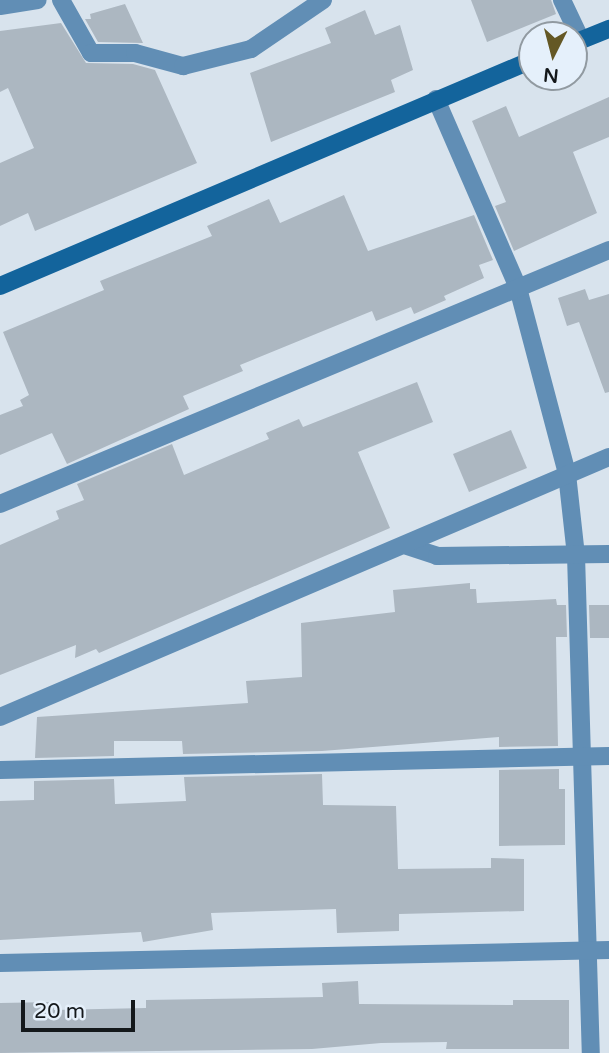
<!DOCTYPE html>
<html>
<head>
<meta charset="utf-8">
<style>
	body { margin:0 }
	#map { position:relative; width:609px; height:1053px; overflow:hidden; background:#d8e3ed; font-family:"Varela Round",sans-serif }
	div>[style] { position:absolute }
	[style*='--x'] { left:calc(var(--x)*1px); top:calc(var(--y)*1px); width:calc(var(--w)*1px); rotate:calc(var(--a)*1deg) }
	.building>* { inset:0; background:#acb7c1 }
	.street>* { height:18px; margin:-9px; padding:0 9px; transform-origin:9px; border-radius:9px; background:#618eb5 }
	.secondary>* { height:18px; margin:-9px; padding:0 9px; transform-origin:9px; border-radius:9px; background:#13649c }
	span { translate:-50% -50%; white-space:nowrap; text-align:center; line-height:1.15; -webkit-text-stroke:5px #e5f0fb; paint-order:stroke }
	.north { position:absolute; left:518px; top:21px; width:70px; height:70px; box-sizing:border-box; background:#e5f0fb; border:2px solid #919aa1; border-radius:50%; rotate:186deg; font-size:19px; font-weight:700; line-height:28px; text-align:center; color:#14181b }
	.north::after { content:''; display:block; margin:auto; width:24px; height:32px; background:#645825; clip-path:polygon(50% 0,100% 100%,50% 72%,0 100%) }
	.scale { position:absolute; left:21px; top:1000px; width:114px; height:32px; box-sizing:border-box; border:4px solid #14181b; border-top:0; padding-left:9px; font-size:21px; line-height:24px; white-space:nowrap; color:#14181b; -webkit-text-stroke:5px #e5f0fb; paint-order:stroke }
</style>
</head>
<body>
<div id="map">
	<div class="building">
		<i style="clip-path:polygon(471px 0,551px 0,556px 14px,487px 42px)"></i>
		<i style="clip-path:polygon(125px 4px,143px 43px,98px 42px,85px 19px,91px 19px,90px 14px)"></i>
		<i style="clip-path:polygon(365px 10px,375px 35px,400px 25px,413px 70px,391px 80px,395px 92px,271px 142px,250px 73px,331px 43px,325px 28px)"></i>
		<i style="clip-path:polygon(61px 23px,86px 63px,133px 64px,155px 70px,197px 163px,35px 231px,28px 213px,0 226px,0 163px,34px 148px,8px 88px,0 92px,0 31px)"></i>
		<i style="clip-path:polygon(609px 97px,609px 137px,573px 152px,597px 213px,514px 251px,495px 206px,506px 202px,472px 121px,506px 106px,519px 137px)"></i>
		<i style="clip-path:polygon(344px 195px,368px 251px,474px 215px,493px 260px,479px 265px,484px 278px,444px 296px,446px 300px,414px 314px,411px 307px,376px 321px,372px 311px,240px 365px,243px 371px,183px 396px,189px 409px,67px 464px,52px 433px,0 455px,0 415px,23px 406px,20px 400px,29px 395px,3px 332px,104px 290px,100px 281px,212px 236px,207px 226px,269px 199px,280px 223px)"></i>
		<i style="clip-path:polygon(585px 289px,589px 300px,609px 294px,609px 392px,605px 393px,579px 322px,567px 326px,558px 298px)"></i>
		<i style="clip-path:polygon(417px 382px,433px 422px,358px 452px,390px 528px,99px 653px,96px 649px,75px 658px,76px 645px,0 675px,0 545px,59px 519px,56px 511px,84px 500px,77px 484px,172px 444px,184px 475px,269px 439px,266px 433px,299px 419px,303px 427px)"></i>
		<i style="clip-path:polygon(511px 430px,527px 468px,469px 492px,453px 454px)"></i>
		<i style="clip-path:polygon(470px 583px,470px 589px,476px 589px,477px 603px,556px 599px,557px 605px,566px 605px,567px 637px,556px 637px,558px 746px,499px 747px,499px 737px,322px 751px,183px 754px,182px 741px,114px 741px,114px 756px,35px 758px,37px 717px,248px 703px,246px 681px,302px 677px,301px 623px,395px 612px,393px 590px)"></i>
		<i style="clip-path:polygon(589px 605px,609px 605px,609px 638px,590px 638px)"></i>
		<i style="clip-path:polygon(559px 769px,559px 789px,565px 789px,565px 845px,499px 846px,499px 770px)"></i>
		<i style="clip-path:polygon(322px 774px,323px 805px,396px 806px,398px 869px,491px 868px,491px 858px,524px 859px,524px 911px,399px 914px,399px 931px,337px 933px,336px 909px,211px 913px,213px 930px,143px 942px,141px 932px,0 940px,0 801px,34px 800px,34px 781px,114px 779px,115px 804px,186px 801px,184px 777px)"></i>
		<i style="clip-path:polygon(358px 981px,359px 1004px,513px 1005px,513px 1000px,569px 1000px,569px 1049px,446px 1049px,447px 1042px,381px 1043px,312px 1049px,0 1053px,0 1003px,53px 1002px,54px 1010px,146px 1008px,146px 1000px,323px 997px,322px 983px)"></i>
	</div>
	<div class="street">
		<i style="--x:61;--y:0;--w:61;--a:60.5"></i>
		<i style="--x:91;--y:53;--w:44;--a:0"></i>
		<i style="--x:135;--y:53;--w:50;--a:15.2"></i>
		<i style="--x:183;--y:66;--w:70;--a:-14"></i>
		<i style="--x:251;--y:49;--w:87;--a:-34.2"></i>
		<i style="--x:562;--y:0;--w:44;--a:64.6"></i>
		<i style="--x:0;--y:6;--w:38;--a:-9"></i>
		<i style="--x:436;--y:99;--w:206;--a:66.5"></i>
		<i style="--x:518;--y:288;--w:192;--a:75.2"></i>
		<i style="--x:567;--y:474;--w:81;--a:83.7"></i>
		<i style="--x:576;--y:555;--w:498;--a:88.3"></i>
		<i style="--x:0;--y:504;--w:660;--a:-22.64"></i>
		<i style="--x:407;--y:546;--w:32;--a:18"></i>
		<i style="--x:437;--y:556;--w:172;--a:-0.7"></i>
		<i style="--x:0;--y:717;--w:662;--a:-23.12"></i>
		<i style="--x:0;--y:770;--w:609;--a:-1.32"></i>
		<i style="--x:0;--y:963;--w:609;--a:-1.22"></i>
	</div>
	<div class="secondary">
		<i style="--x:574;--y:43;--w:38;--a:-22"></i>
		<i style="--x:0;--y:286;--w:578;--a:-23.02"></i>
	</div>
	<div class="north">N</div>
	<div class="scale">20 m</div>
</div>
</body>
</html>
